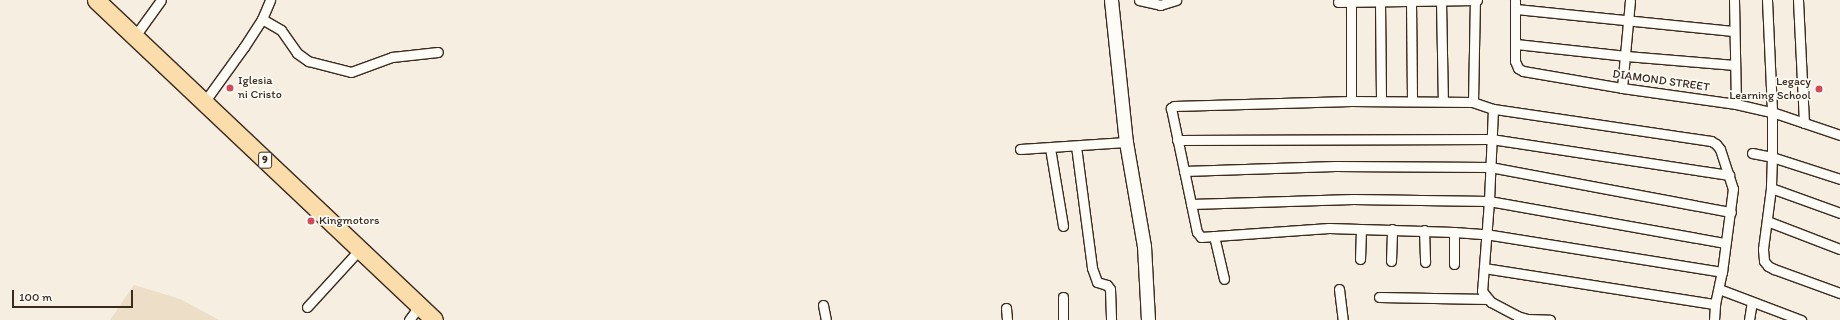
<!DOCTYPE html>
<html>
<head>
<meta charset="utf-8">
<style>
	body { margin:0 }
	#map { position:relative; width:1840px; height:320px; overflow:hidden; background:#f5eee1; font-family:Itim,sans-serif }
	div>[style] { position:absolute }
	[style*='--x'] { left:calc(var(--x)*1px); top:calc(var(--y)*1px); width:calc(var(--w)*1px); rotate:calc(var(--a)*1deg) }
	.built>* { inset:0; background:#ecdec7 }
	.roads { filter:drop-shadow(1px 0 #3b2a1e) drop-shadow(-1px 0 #3b2a1e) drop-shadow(0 1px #3b2a1e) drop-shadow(0 -1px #3b2a1e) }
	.street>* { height:9px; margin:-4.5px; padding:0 4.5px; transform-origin:4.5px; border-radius:4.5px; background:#fdfcf7 }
	.secondary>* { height:13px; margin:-6.5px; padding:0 6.5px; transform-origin:6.5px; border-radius:6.5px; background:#fdfcf7 }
	.highway>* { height:17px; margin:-8.5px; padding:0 8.5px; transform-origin:8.5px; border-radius:8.5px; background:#faddab }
	.dots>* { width:11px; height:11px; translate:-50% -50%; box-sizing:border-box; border:2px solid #fdfcf7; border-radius:50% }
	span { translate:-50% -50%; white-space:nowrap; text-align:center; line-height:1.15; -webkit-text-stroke:3.5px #fdfcf7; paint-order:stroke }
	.shield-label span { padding:1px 3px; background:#fdfcf7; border:1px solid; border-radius:3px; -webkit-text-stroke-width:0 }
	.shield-label { font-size:11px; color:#3b2a1e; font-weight:700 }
	.poi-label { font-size:12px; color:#3b2a1e }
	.left { translate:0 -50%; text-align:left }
	.right { translate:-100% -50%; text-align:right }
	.street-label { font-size:12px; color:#3b2a1e }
	.scale { position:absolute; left:12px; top:290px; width:121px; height:18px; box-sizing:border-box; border:2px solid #3b2a1e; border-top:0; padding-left:5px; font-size:12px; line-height:14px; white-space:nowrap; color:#3b2a1e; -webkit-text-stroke:3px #fdfcf7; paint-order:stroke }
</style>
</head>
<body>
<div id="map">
	<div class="built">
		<i style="clip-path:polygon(134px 285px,180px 299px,219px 320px,110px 320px)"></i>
	</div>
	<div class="roads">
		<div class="street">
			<i style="--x:1139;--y:0;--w:22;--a:13"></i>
			<i style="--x:1160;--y:5;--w:17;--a:-17"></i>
			<i style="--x:1515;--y:0;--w:61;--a:90"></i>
			<i style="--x:1515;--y:61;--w:8;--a:67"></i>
			<i style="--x:1518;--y:68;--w:6;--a:31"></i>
			<i style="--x:1523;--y:71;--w:100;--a:9.7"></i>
			<i style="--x:1622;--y:88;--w:115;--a:8"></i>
			<i style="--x:1736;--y:104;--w:37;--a:13"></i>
			<i style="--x:1772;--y:112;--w:72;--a:18.7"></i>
			<i style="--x:1734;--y:0;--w:104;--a:88.9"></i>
			<i style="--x:1767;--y:0;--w:112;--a:87.4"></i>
			<i style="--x:1772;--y:112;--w:45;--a:90"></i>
			<i style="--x:1772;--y:157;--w:31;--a:92"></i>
			<i style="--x:1771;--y:188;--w:62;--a:97.5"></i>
			<i style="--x:1763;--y:249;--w:12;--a:85"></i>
			<i style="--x:1764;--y:261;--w:6;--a:51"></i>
			<i style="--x:1768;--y:266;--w:7;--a:27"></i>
			<i style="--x:1774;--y:269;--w:70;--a:20"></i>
			<i style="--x:1798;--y:0;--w:123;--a:87.2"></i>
			<i style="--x:1441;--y:1;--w:100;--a:88.9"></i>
			<i style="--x:1338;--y:2;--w:139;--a:-0.8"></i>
			<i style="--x:1380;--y:2;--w:99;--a:89.4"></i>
			<i style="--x:1411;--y:2;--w:99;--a:89.4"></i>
			<i style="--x:1516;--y:9;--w:218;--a:5.8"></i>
			<i style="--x:262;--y:19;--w:22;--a:30"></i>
			<i style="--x:281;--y:30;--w:28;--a:55"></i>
			<i style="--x:297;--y:53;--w:14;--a:36"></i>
			<i style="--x:308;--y:61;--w:44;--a:14.3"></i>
			<i style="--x:351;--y:72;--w:44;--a:-20.1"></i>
			<i style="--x:392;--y:57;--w:46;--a:-6.2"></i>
			<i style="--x:135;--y:36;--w:44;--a:-54.2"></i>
			<i style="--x:1516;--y:44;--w:111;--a:6.2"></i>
			<i style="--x:1626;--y:56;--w:109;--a:4.7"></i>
			<i style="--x:1622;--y:88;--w:88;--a:-84.8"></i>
			<i style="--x:205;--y:101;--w:67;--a:-54.2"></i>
			<i style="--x:244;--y:47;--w:33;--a:-57"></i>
			<i style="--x:262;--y:19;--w:21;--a:-67"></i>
			<i style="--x:1351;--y:101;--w:99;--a:-90"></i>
			<i style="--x:1473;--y:102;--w:102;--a:-88.9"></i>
			<i style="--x:1493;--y:109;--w:92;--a:92.5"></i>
			<i style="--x:1489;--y:201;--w:90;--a:94.4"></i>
			<i style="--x:1482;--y:291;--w:14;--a:51"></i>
			<i style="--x:1491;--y:302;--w:30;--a:28"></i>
			<i style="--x:1517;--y:316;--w:10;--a:17"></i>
			<i style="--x:1527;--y:319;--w:23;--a:2"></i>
			<i style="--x:1177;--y:140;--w:314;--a:-0.2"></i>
			<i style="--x:1491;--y:139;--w:241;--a:8.6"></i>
			<i style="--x:1076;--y:146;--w:123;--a:82.5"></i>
			<i style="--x:1092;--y:268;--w:15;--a:70"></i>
			<i style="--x:1097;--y:282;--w:10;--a:17"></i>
			<i style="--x:1107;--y:285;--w:5;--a:53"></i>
			<i style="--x:1110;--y:289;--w:31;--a:88"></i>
			<i style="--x:1050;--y:148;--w:79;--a:80.5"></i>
			<i style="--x:1020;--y:149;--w:106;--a:-3.8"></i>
			<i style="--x:1752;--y:153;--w:20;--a:11"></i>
			<i style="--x:1772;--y:157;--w:71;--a:17.9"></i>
			<i style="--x:1184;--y:171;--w:151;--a:-1.9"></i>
			<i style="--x:1335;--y:166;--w:155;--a:0.4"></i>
			<i style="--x:1490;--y:167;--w:245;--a:10.6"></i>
			<i style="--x:1771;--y:188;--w:73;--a:19.9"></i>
			<i style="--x:1191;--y:204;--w:162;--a:-1.8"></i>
			<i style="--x:1353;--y:199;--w:136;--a:0.8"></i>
			<i style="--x:1489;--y:201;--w:240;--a:10.1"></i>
			<i style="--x:1767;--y:221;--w:78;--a:21"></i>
			<i style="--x:1424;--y:230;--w:32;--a:88"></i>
			<i style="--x:1214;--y:236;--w:44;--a:76.9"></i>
			<i style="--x:1360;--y:259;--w:30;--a:-88"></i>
			<i style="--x:1391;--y:261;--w:32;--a:-88"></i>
			<i style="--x:1454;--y:264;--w:32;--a:-90"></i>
			<i style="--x:1484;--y:268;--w:234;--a:8.9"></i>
			<i style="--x:1339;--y:289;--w:31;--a:83"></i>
			<i style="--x:1719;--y:289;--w:88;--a:20.7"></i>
			<i style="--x:1379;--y:297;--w:109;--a:1.1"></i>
			<i style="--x:823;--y:305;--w:15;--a:79"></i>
			<i style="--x:307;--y:307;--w:79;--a:-47.6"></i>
			<i style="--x:1006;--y:308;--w:12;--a:85"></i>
			<i style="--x:409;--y:320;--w:17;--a:-54"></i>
			<i style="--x:1063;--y:320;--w:23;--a:-90"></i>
			<i style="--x:1714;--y:320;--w:16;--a:-86"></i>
			<i style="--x:1715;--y:304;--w:33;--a:-78"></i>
			<i style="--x:1722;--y:272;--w:84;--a:-82.5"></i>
			<i style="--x:1733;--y:189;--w:42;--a:-108"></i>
			<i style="--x:1720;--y:149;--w:6;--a:-129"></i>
			<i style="--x:1716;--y:144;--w:6;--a:-149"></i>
			<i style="--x:1711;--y:141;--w:220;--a:-171.6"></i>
			<i style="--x:1493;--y:109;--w:21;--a:-161"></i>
			<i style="--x:1473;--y:102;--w:122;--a:-179.5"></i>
			<i style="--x:1351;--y:101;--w:177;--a:178.4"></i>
			<i style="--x:1174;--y:106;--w:4;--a:146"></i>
			<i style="--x:1171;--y:108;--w:127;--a:78.2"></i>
			<i style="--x:1197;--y:232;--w:6;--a:51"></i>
			<i style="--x:1201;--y:237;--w:128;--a:-4"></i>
			<i style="--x:1329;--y:228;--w:125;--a:1.8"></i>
			<i style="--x:1454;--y:232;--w:31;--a:4"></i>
			<i style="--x:1485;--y:234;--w:240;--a:9.1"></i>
			<i style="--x:1749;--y:320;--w:18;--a:-81"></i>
		</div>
		<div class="secondary">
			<i style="--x:1111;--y:0;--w:143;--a:84"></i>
			<i style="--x:1126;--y:142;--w:106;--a:80.2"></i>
			<i style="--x:1144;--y:246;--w:74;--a:86.9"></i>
		</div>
		<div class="highway">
			<i style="--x:96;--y:0;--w:465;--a:43.4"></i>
		</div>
	</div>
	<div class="dots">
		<i style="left:230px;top:88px;background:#d1495b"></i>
		<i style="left:1819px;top:89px;background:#d1495b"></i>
		<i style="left:311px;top:221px;background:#d1495b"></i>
	</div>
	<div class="shield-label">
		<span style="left:265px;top:160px">9</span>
	</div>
	<div class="poi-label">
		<span class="left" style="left:238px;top:88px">Iglesia<br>ni Cristo</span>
		<span class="right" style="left:1811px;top:89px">Legacy<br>Learning School</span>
		<span class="left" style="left:319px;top:221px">Kingmotors</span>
	</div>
	<div class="street-label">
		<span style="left:1661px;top:81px;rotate:8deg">DIAMOND STREET</span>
	</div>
	<div class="scale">100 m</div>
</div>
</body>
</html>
